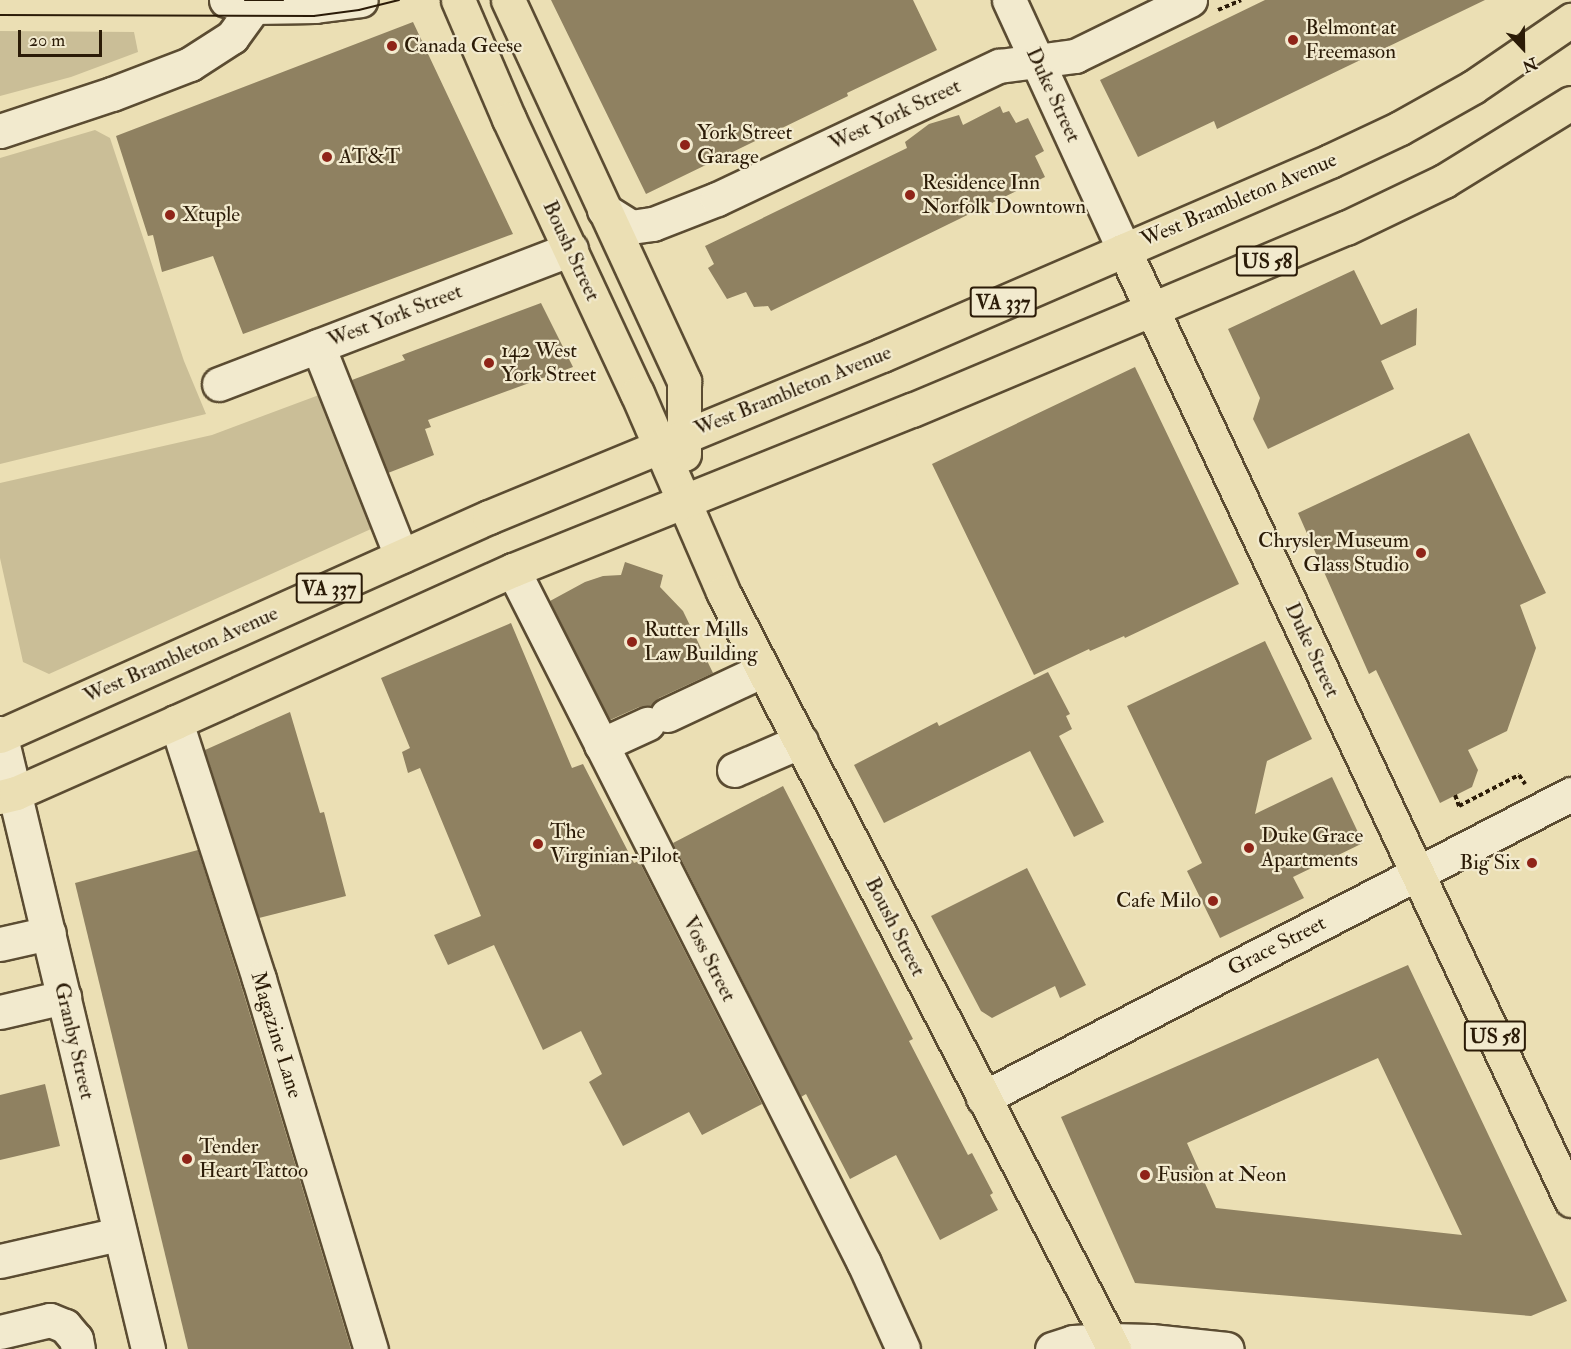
<!DOCTYPE html>
<html>
<head>
<meta charset="utf-8">
<style>
	body { margin:0 }
	#map { position:relative; width:1571px; height:1349px; overflow:hidden; background:#ebdfb4; font-family:"IM FELL Double Pica",serif }
	div>[style] { position:absolute }
	[style*='--x'] { left:calc(var(--x)*1px); top:calc(var(--y)*1px); width:calc(var(--w)*1px); rotate:calc(var(--a)*1deg) }
	.green>* { inset:0; background:#cabe97 }
	.building>* { inset:0; background:#8f8161 }
	.path>* { height:4px; margin-top:-2px; transform-origin:0; background:repeating-linear-gradient(90deg,#2b1b07 0 4.5px,transparent 0 7.5px) }
	.roads { filter:drop-shadow(2px 0 #5b4c32) drop-shadow(-2px 0 #5b4c32) drop-shadow(0 2px #5b4c32) drop-shadow(0 -2px #5b4c32) }
	.minor>* { height:33px; margin:-16.5px; padding:0 16.5px; transform-origin:16.5px; border-radius:16.5px; background:#f2eace }
	.major>* { height:33px; margin:-16.5px; padding:0 16.5px; transform-origin:16.5px; border-radius:16.5px; background:#ebdfb4 }
	.tram>* { height:1.5px; margin:-0.75px; padding:0 0.75px; transform-origin:0.75px; border-radius:0.75px; background:#2b1b07 }
	.dots>* { width:16px; height:16px; translate:-50% -50%; box-sizing:border-box; border:3px solid #f2eace; border-radius:50% }
	span { translate:-50% -50%; white-space:nowrap; text-align:center; line-height:1.15; -webkit-text-stroke:4.5px #f2eace; paint-order:stroke }
	.shield-label span { padding:2px 4px; background:#f2eace; border:2px solid; border-radius:4px; -webkit-text-stroke-width:0 }
	.shield-label { font-size:20px; color:#2b1b07; font-weight:700 }
	.poi-label { font-size:21px; color:#2b1b07 }
	.left { translate:0 -50%; text-align:left }
	.right { translate:-100% -50%; text-align:right }
	.street-label { font-size:21px; color:#2b1b07 }
	.north { position:absolute; left:1493px; top:18px; width:60px; height:60px; -webkit-text-stroke:4px #f2eace; paint-order:stroke; rotate:158deg; font-size:16px; font-weight:700; line-height:24px; text-align:center; color:#2b1b07 }
	.north::after { content:''; display:block; margin:auto; width:21px; height:27px; background:#2b1b07; clip-path:polygon(50% 0,100% 100%,50% 72%,0 100%) }
	.scale { position:absolute; left:18px; top:30px; width:84px; height:27px; box-sizing:border-box; border:3px solid #2b1b07; border-top:0; padding-left:8px; font-size:18px; line-height:21px; white-space:nowrap; color:#2b1b07; -webkit-text-stroke:4px #f2eace; paint-order:stroke }
</style>
</head>
<body>
<div id="map">
	<div class="green">
		<i style="clip-path:polygon(0 31px,134px 32px,138px 52px,71px 77px,0 96px)"></i>
		<i style="clip-path:polygon(95px 130px,110px 138px,184px 361px,206px 414px,0 464px,0 158px)"></i>
		<i style="clip-path:polygon(319px 395px,371px 529px,49px 674px,23px 662px,0 558px,0 483px,212px 435px)"></i>
	</div>
	<div class="building">
		<i style="clip-path:polygon(551px 0,913px 0,937px 50px,847px 93px,848px 96px,646px 194px)"></i>
		<i style="clip-path:polygon(1265px 0,1485px 0,1217px 129px,1214px 121px,1138px 157px,1100px 80px)"></i>
		<i style="clip-path:polygon(413px 22px,513px 234px,243px 334px,213px 256px,162px 272px,153px 235px,148px 236px,116px 136px)"></i>
		<i style="clip-path:polygon(1000px 106px,1003px 113px,1009px 111px,1016px 123px,1028px 118px,1044px 151px,1035px 156px,1045px 177px,771px 311px,768px 306px,754px 307px,746px 292px,727px 299px,708px 268px,714px 264px,705px 246px,907px 148px,905px 142px,929px 124px,959px 115px,963px 125px)"></i>
		<i style="clip-path:polygon(1354px 270px,1381px 325px,1417px 308px,1416px 345px,1381px 361px,1394px 389px,1268px 449px,1253px 419px,1260px 398px,1228px 329px)"></i>
		<i style="clip-path:polygon(541px 303px,573px 367px,428px 420px,431px 427px,425px 429px,434px 455px,388px 473px,352px 380px,405px 360px,402px 355px)"></i>
		<i style="clip-path:polygon(1135px 367px,1239px 584px,1125px 638px,1124px 636px,1090px 651px,1089px 649px,1034px 675px,932px 464px)"></i>
		<i style="clip-path:polygon(1469px 433px,1546px 593px,1520px 605px,1536px 648px,1507px 731px,1468px 750px,1478px 770px,1472px 787px,1440px 803px,1376px 670px,1369px 674px,1298px 513px)"></i>
		<i style="clip-path:polygon(625px 562px,663px 575px,660px 587px,683px 611px,713px 673px,659px 698px,651px 706px,639px 707px,610px 720px,550px 601px,585px 582px,603px 576px,621px 575px)"></i>
		<i style="clip-path:polygon(511px 623px,572px 768px,583px 764px,634px 863px,639px 861px,762px 1104px,702px 1135px,689px 1112px,623px 1146px,589px 1082px,602px 1074px,581px 1031px,543px 1050px,494px 945px,448px 965px,434px 935px,481px 916px,420px 768px,408px 773px,402px 752px,410px 748px,381px 678px)"></i>
		<i style="clip-path:polygon(1265px 641px,1312px 739px,1267px 761px,1255px 814px,1332px 777px,1363px 843px,1293px 877px,1304px 898px,1220px 938px,1187px 871px,1202px 863px,1127px 706px)"></i>
		<i style="clip-path:polygon(1048px 672px,1070px 714px,1066px 716px,1072px 729px,1059px 736px,1104px 822px,1074px 837px,1030px 751px,884px 823px,854px 765px,937px 722px,939px 726px)"></i>
		<i style="clip-path:polygon(290px 712px,320px 813px,324px 812px,346px 896px,259px 918px,205px 750px)"></i>
		<i style="clip-path:polygon(783px 786px,913px 1039px,909px 1041px,968px 1155px,972px 1153px,993px 1193px,990px 1195px,998px 1210px,940px 1240px,896px 1155px,850px 1179px,806px 1094px,801px 1097px,673px 843px)"></i>
		<i style="clip-path:polygon(198px 850px,241px 985px,351px 1349px,188px 1349px,75px 883px)"></i>
		<i style="clip-path:polygon(1027px 868px,1086px 985px,1060px 998px,1055px 986px,992px 1018px,981px 1011px,931px 916px)"></i>
		<i style="clip-path:polygon(evenodd,1408px 965px,1567px 1301px,1531px 1316px,1135px 1283px,1061px 1117px,1408px 965px,1378px 1058px,1462px 1235px,1216px 1208px,1187px 1143px,1378px 1058px)"></i>
		<i style="clip-path:polygon(45px 1084px,60px 1146px,0 1160px,0 1095px)"></i>
	</div>
	<div class="path">
		<i style="--x:1218;--y:10;--w:25;--a:-23"></i>
		<i style="--x:1455;--y:795;--w:12;--a:70"></i>
		<i style="--x:1459;--y:806;--w:68;--a:-27.3"></i>
		<i style="--x:1519;--y:775;--w:11;--a:56"></i>
	</div>
	<div class="roads">
		<div class="minor">
			<i style="--x:226;--y:0;--w:29;--a:14"></i>
			<i style="--x:254;--y:7;--w:61;--a:-0.9"></i>
			<i style="--x:315;--y:6;--w:46;--a:-7.4"></i>
			<i style="--x:1009;--y:0;--w:275;--a:65.3"></i>
			<i style="--x:0;--y:131;--w:118;--a:-18.3"></i>
			<i style="--x:112;--y:94;--w:84;--a:-21"></i>
			<i style="--x:190;--y:64;--w:50;--a:-32.7"></i>
			<i style="--x:232;--y:37;--w:37;--a:-54"></i>
			<i style="--x:604;--y:210;--w:32;--a:32"></i>
			<i style="--x:631;--y:227;--w:22;--a:-8"></i>
			<i style="--x:653;--y:224;--w:69;--a:-21.3"></i>
			<i style="--x:717;--y:199;--w:312;--a:-25.3"></i>
			<i style="--x:999;--y:66;--w:77;--a:-7.5"></i>
			<i style="--x:1075;--y:56;--w:128;--a:-26"></i>
			<i style="--x:318;--y:346;--w:226;--a:68.4"></i>
			<i style="--x:219;--y:384;--w:377;--a:-21"></i>
			<i style="--x:513;--y:570;--w:777;--a:63.14"></i>
			<i style="--x:864;--y:1263;--w:94;--a:65.6"></i>
			<i style="--x:667;--y:715;--w:106;--a:-25.1"></i>
			<i style="--x:176;--y:722;--w:270;--a:72.1"></i>
			<i style="--x:259;--y:979;--w:387;--a:73.2"></i>
			<i style="--x:0;--y:733;--w:634;--a:76.49"></i>
			<i style="--x:601;--y:745;--w:51;--a:-24.5"></i>
			<i style="--x:734;--y:770;--w:73;--a:-23.4"></i>
			<i style="--x:0;--y:944;--w:50;--a:-12.7"></i>
			<i style="--x:0;--y:1012;--w:66;--a:-13.2"></i>
			<i style="--x:983;--y:1098;--w:662;--a:-27.34"></i>
			<i style="--x:0;--y:1261;--w:122;--a:-12.8"></i>
			<i style="--x:0;--y:1332;--w:51;--a:-13.5"></i>
			<i style="--x:50;--y:1320;--w:16;--a:22"></i>
			<i style="--x:65;--y:1326;--w:17;--a:50"></i>
			<i style="--x:76;--y:1339;--w:10;--a:79"></i>
			<i style="--x:1052;--y:1349;--w:22;--a:-18"></i>
			<i style="--x:1073;--y:1342;--w:37;--a:-3"></i>
			<i style="--x:1110;--y:1340;--w:41;--a:1.4"></i>
			<i style="--x:1151;--y:1341;--w:76;--a:6"></i>
		</div>
		<div class="major">
			<i style="--x:458;--y:0;--w:129;--a:66.8"></i>
			<i style="--x:509;--y:119;--w:302;--a:65"></i>
			<i style="--x:637;--y:393;--w:217;--a:66.6"></i>
			<i style="--x:723;--y:592;--w:852;--a:62.68"></i>
			<i style="--x:508;--y:0;--w:420;--a:65.2"></i>
			<i style="--x:684;--y:381;--w:73;--a:90"></i>
			<i style="--x:1124;--y:250;--w:1050;--a:64.8"></i>
			<i style="--x:0;--y:736;--w:536;--a:-24.13"></i>
			<i style="--x:489;--y:517;--w:425;--a:-22.4"></i>
			<i style="--x:882;--y:355;--w:488;--a:-23.4"></i>
			<i style="--x:1330;--y:161;--w:77;--a:-25.2"></i>
			<i style="--x:1400;--y:128;--w:84;--a:-29.3"></i>
			<i style="--x:1473;--y:87;--w:119;--a:-34.4"></i>
			<i style="--x:0;--y:797;--w:16;--a:-14"></i>
			<i style="--x:16;--y:793;--w:175;--a:-23.9"></i>
			<i style="--x:176;--y:722;--w:370;--a:-24.3"></i>
			<i style="--x:513;--y:570;--w:430;--a:-21.9"></i>
			<i style="--x:912;--y:410;--w:471;--a:-22.8"></i>
			<i style="--x:1346;--y:228;--w:109;--a:-25.6"></i>
			<i style="--x:1444;--y:181;--w:149;--a:-31.6"></i>
		</div>
	</div>
	<div class="tram">
		<i style="--x:245;--y:0;--w:38;--a:0"></i>
		<i style="--x:0;--y:15;--w:314;--a:0.2"></i>
		<i style="--x:314;--y:16;--w:45;--a:-7.6"></i>
		<i style="--x:359;--y:10;--w:41;--a:-14"></i>
	</div>
	<div class="dots">
		<i style="left:1293px;top:40px;background:#8f2418"></i>
		<i style="left:392px;top:46px;background:#8f2418"></i>
		<i style="left:685px;top:145px;background:#8f2418"></i>
		<i style="left:327px;top:157px;background:#8f2418"></i>
		<i style="left:910px;top:195px;background:#8f2418"></i>
		<i style="left:170px;top:215px;background:#8f2418"></i>
		<i style="left:489px;top:363px;background:#8f2418"></i>
		<i style="left:1421px;top:553px;background:#8f2418"></i>
		<i style="left:632px;top:642px;background:#8f2418"></i>
		<i style="left:538px;top:844px;background:#8f2418"></i>
		<i style="left:1249px;top:848px;background:#8f2418"></i>
		<i style="left:1532px;top:863px;background:#8f2418"></i>
		<i style="left:1213px;top:901px;background:#8f2418"></i>
		<i style="left:187px;top:1159px;background:#8f2418"></i>
		<i style="left:1145px;top:1175px;background:#8f2418"></i>
	</div>
	<div class="shield-label">
		<span style="left:1267px;top:261px">US 58</span>
		<span style="left:1003px;top:302px">VA 337</span>
		<span style="left:329px;top:588px">VA 337</span>
		<span style="left:1495px;top:1036px">US 58</span>
	</div>
	<div class="poi-label">
		<span class="left" style="left:1305px;top:40px">Belmont at<br>Freemason</span>
		<span class="left" style="left:404px;top:46px">Canada Geese</span>
		<span class="left" style="left:697px;top:145px">York Street<br>Garage</span>
		<span class="left" style="left:339px;top:157px">AT&amp;T</span>
		<span class="left" style="left:922px;top:195px">Residence Inn<br>Norfolk Downtown</span>
		<span class="left" style="left:182px;top:215px">Xtuple</span>
		<span class="left" style="left:501px;top:363px">142 West<br>York Street</span>
		<span class="right" style="left:1409px;top:553px">Chrysler Museum<br>Glass Studio</span>
		<span class="left" style="left:644px;top:642px">Rutter Mills<br>Law Building</span>
		<span class="left" style="left:550px;top:844px">The<br>Virginian-Pilot</span>
		<span class="left" style="left:1261px;top:848px">Duke Grace<br>Apartments</span>
		<span class="right" style="left:1520px;top:863px">Big Six</span>
		<span class="right" style="left:1201px;top:901px">Cafe Milo</span>
		<span class="left" style="left:199px;top:1159px">Tender<br>Heart Tattoo</span>
		<span class="left" style="left:1157px;top:1175px">Fusion at Neon</span>
	</div>
	<div class="street-label">
		<span style="left:1053px;top:95px;rotate:65deg">Duke Street</span>
		<span style="left:895px;top:115px;rotate:-25deg">West York Street</span>
		<span style="left:1239px;top:200px;rotate:-23deg">West Brambleton Avenue</span>
		<span style="left:571px;top:251px;rotate:65deg">Boush Street</span>
		<span style="left:395px;top:316px;rotate:-21deg">West York Street</span>
		<span style="left:793px;top:391px;rotate:-22deg">West Brambleton Avenue</span>
		<span style="left:1312px;top:650px;rotate:65deg">Duke Street</span>
		<span style="left:181px;top:655px;rotate:-24deg">West Brambleton Avenue</span>
		<span style="left:895px;top:927px;rotate:63deg">Boush Street</span>
		<span style="left:1277px;top:946px;rotate:-27deg">Grace Street</span>
		<span style="left:709px;top:959px;rotate:63deg">Voss Street</span>
		<span style="left:276px;top:1035px;rotate:73deg">Magazine Lane</span>
		<span style="left:74px;top:1041px;rotate:77deg">Granby Street</span>
	</div>
	<div class="north">N</div>
	<div class="scale">20 m</div>
</div>
</body>
</html>
